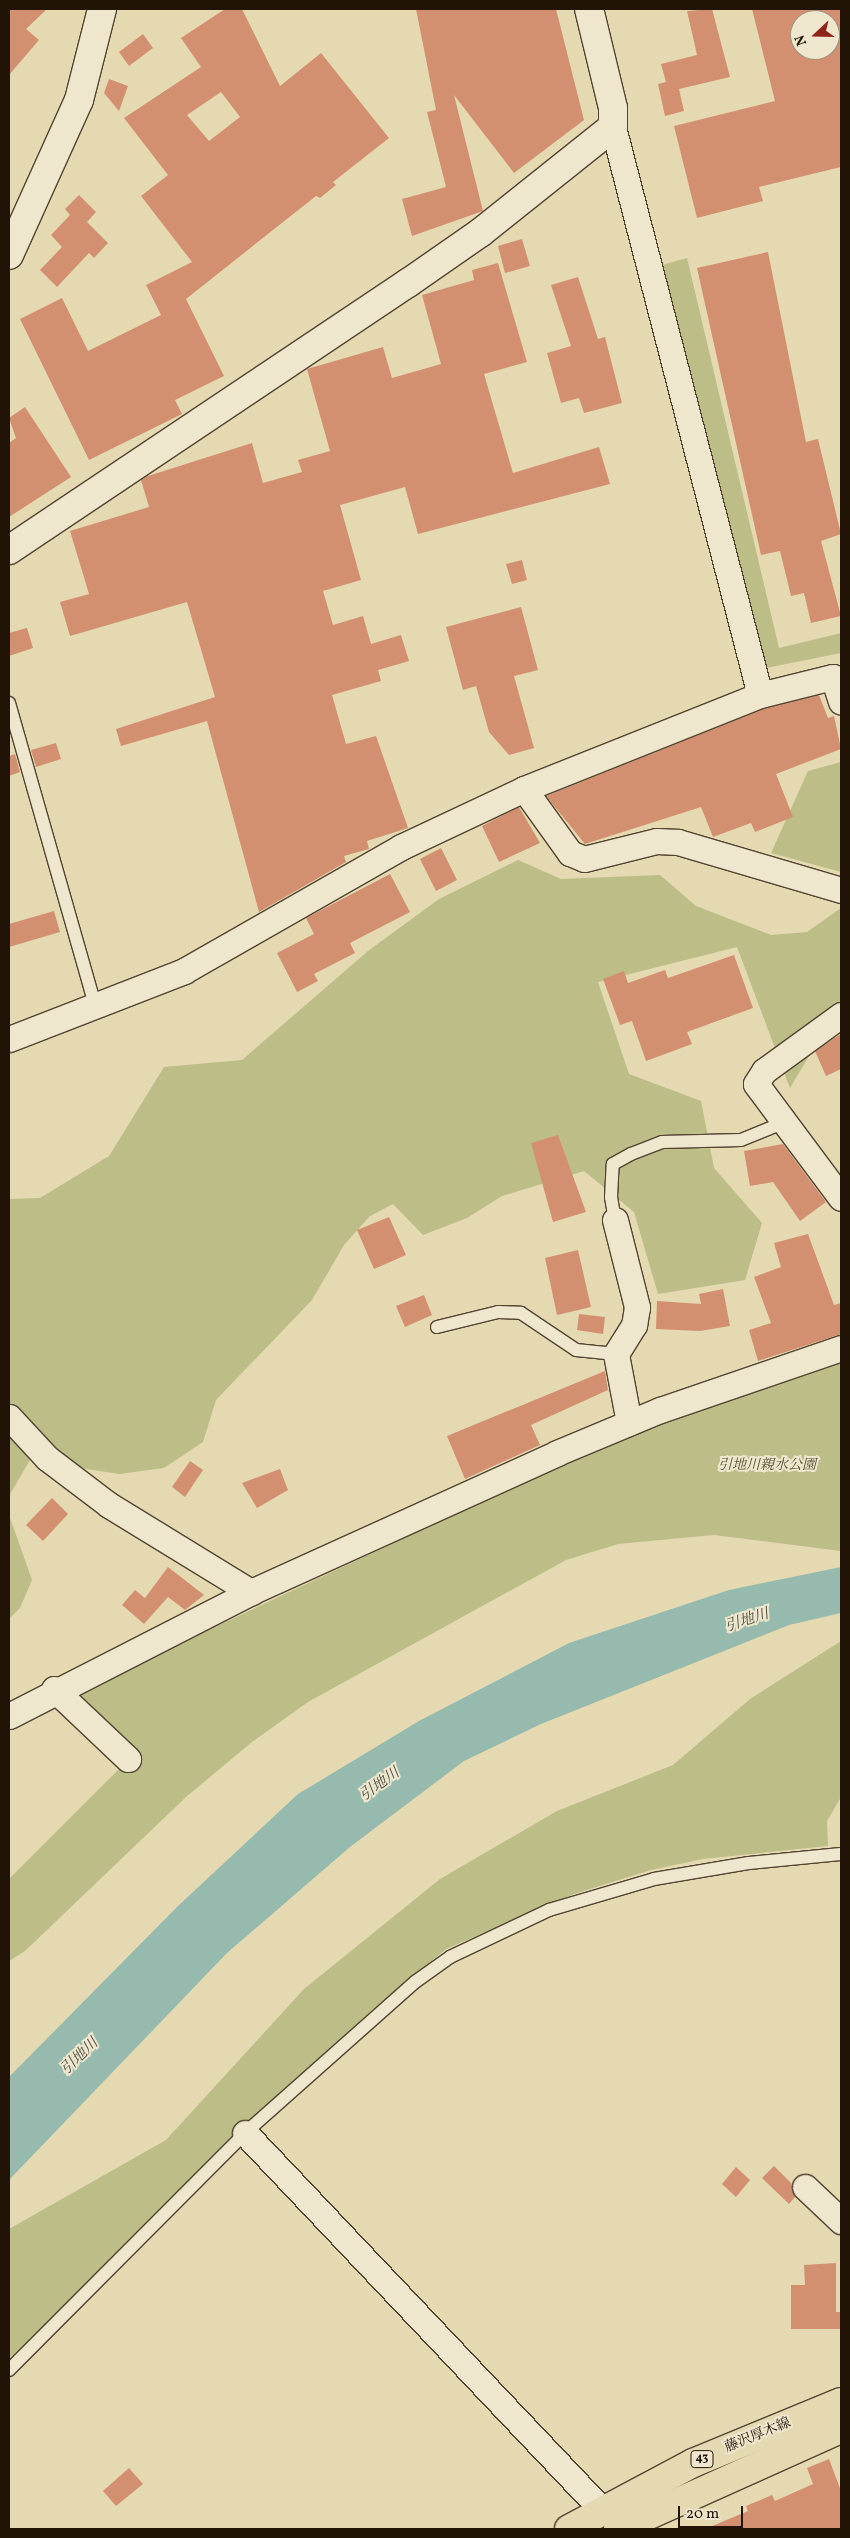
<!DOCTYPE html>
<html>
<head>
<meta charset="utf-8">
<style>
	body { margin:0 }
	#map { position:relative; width:850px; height:2538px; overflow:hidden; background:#e5d9b2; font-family:Vollkorn,"Noto Serif JP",serif }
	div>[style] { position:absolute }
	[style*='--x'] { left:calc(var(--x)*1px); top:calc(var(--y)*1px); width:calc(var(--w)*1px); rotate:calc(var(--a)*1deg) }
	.green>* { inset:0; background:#bcbd87 }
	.water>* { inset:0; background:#96baae }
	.building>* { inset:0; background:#d29071 }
	.roads { filter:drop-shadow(1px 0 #524431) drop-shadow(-1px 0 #524431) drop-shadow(0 1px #524431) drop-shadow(0 -1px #524431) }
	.lane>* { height:12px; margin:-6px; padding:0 6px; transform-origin:6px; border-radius:6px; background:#eee6cd }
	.street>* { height:25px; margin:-12.5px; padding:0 12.5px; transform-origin:12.5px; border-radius:12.5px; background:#eee6cd }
	.secondary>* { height:28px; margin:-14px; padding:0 14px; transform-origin:14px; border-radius:14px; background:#eee6cd }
	.primary>* { height:28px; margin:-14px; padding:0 14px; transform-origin:14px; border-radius:14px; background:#e5d9b2 }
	span { translate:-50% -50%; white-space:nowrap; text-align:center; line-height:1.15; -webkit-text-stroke:4px #eee6cd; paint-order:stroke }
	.shield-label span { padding:1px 4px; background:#eee6cd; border:1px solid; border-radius:4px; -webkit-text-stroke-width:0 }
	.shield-label { font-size:12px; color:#211306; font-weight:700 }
	.park-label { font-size:14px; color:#574e33; font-style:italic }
	.street-label { font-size:14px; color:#211306 }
	.water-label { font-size:15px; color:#4a4d41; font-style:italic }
	.frame { position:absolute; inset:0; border:10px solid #211306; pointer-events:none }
	.north { position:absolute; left:790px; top:10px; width:50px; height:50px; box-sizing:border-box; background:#eee6cd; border:1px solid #9c927d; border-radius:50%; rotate:249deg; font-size:14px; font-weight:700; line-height:20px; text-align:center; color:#211306 }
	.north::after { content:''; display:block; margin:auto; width:18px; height:22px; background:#8f2418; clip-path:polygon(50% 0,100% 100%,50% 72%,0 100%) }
	.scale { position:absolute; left:678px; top:2506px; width:65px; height:22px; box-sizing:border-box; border:2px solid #211306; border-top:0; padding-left:6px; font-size:15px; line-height:18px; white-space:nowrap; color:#211306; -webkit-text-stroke:4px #eee6cd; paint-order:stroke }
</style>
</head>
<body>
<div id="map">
	<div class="green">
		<i style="clip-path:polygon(687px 258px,779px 648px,841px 633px,841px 653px,766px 668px,662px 265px)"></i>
		<i style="clip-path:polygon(841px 762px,841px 872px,771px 853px,808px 771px)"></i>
		<i style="clip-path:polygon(518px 860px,561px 879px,660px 875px,696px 906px,771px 935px,807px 932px,841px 908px,841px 1017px,834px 1014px,790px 1088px,737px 947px,598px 982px,629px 1074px,701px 1101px,714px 1168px,762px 1223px,745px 1280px,658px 1294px,634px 1212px,584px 1171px,502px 1196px,467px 1218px,423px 1235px,393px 1204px,370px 1216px,344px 1245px,312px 1300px,216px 1400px,203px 1442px,164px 1468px,119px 1474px,30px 1460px,9px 1496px,9px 1199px,40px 1198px,109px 1156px,164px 1067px,242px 1060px,368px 951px,439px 899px)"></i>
		<i style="clip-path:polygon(841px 1363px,841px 1551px,714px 1535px,618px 1544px,566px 1560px,308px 1702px,252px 1742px,186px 1797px,25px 1951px,9px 1961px,9px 1879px,133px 1755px,70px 1695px,562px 1464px,664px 1423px)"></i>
		<i style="clip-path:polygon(9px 1515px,32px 1580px,20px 1608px,9px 1619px)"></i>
		<i style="clip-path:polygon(841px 1641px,841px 1797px,827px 1821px,828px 1846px,703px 1859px,651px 1870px,574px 1894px,446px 1949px,372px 2010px,9px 2359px,9px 2229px,166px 2140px,304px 1989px,440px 1879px,557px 1811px,673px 1765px,750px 1699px)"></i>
	</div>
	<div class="water">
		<i style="clip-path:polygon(841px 1567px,841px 1613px,789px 1625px,541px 1724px,464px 1761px,350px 1847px,227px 1953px,9px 2180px,9px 2077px,178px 1906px,298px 1794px,419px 1721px,569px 1643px,729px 1590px)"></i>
	</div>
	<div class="building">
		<i style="clip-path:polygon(9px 9px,47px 9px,26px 29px,39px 40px,9px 75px)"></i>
		<i style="clip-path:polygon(evenodd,225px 9px,242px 9px,280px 86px,321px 53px,389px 138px,333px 182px,336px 185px,320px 198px,316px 196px,186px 299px,224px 376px,175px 400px,182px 414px,89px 460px,20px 319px,62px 298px,88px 351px,161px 315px,146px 285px,192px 262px,141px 196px,168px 175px,124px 118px,201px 67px,181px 38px,225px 9px,221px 92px,240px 117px,209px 141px,187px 115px,221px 92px)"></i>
		<i style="clip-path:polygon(416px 9px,556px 9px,584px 120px,514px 173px,454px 95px,483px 211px,412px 236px,402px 199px,446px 187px,427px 112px,436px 110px)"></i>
		<i style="clip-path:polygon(712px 9px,730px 77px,679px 89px,684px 111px,665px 116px,658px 84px,666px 82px,661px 64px,697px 55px,687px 11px)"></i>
		<i style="clip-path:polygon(evenodd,752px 9px,841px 9px,841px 167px,759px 187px,763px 201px,697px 218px,674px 126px,775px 101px,752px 9px,800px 20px,830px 20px,830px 50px,800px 50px,800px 20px)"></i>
		<i style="clip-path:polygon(143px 34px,153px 48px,129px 66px,119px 52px)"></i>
		<i style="clip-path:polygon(109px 79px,128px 86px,119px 111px,104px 93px)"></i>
		<i style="clip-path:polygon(79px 195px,96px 212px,87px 222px,108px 243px,94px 258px,89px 253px,57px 287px,40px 270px,62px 247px,51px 235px,70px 215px,65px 209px)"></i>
		<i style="clip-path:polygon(522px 239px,530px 266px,505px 273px,498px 246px)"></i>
		<i style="clip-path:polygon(768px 252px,806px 442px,818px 439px,841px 534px,821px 541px,841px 616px,811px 623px,804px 593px,791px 596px,780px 551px,761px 555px,697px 268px)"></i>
		<i style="clip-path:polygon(498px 263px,527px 362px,484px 374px,513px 473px,599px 447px,610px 484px,418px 534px,405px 487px,340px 505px,361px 580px,323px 591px,333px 625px,363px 616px,371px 644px,401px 635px,409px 661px,378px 670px,381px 681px,332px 695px,346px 744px,376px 736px,408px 828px,367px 841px,369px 849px,344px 856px,346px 862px,259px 912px,207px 721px,121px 746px,116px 729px,215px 697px,187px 602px,70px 636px,60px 602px,89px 594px,70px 531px,149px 507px,141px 480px,148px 476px,252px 443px,263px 483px,302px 472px,298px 460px,330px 451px,307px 369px,383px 347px,392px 378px,441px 364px,422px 295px,474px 280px,472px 270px)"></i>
		<i style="clip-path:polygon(578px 277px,598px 339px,605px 337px,622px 403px,584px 413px,579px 398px,561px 403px,547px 353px,571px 346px,551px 285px)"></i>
		<i style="clip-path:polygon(25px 407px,71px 477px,9px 517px,9px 443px,16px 438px,9px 418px)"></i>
		<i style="clip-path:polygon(522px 560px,527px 580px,512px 584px,506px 564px)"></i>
		<i style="clip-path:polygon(521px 607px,538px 670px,514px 676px,534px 748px,509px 755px,489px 732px,476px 686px,463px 690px,446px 627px)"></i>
		<i style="clip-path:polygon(27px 628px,33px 648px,9px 656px,9px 633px)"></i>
		<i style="clip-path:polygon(819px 695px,828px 718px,834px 716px,841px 749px,776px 774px,793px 817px,755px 832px,751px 823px,713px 837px,701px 807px,585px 844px,546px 796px,766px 708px)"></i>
		<i style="clip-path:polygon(56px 743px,61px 759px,36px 767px,31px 750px)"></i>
		<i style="clip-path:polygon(15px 754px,20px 772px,9px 776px,9px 756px)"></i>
		<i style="clip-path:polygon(519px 807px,540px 843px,499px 862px,482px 826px)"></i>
		<i style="clip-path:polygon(441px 848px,457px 880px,436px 891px,420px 859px)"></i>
		<i style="clip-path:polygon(390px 874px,410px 912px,350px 943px,355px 953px,314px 974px,318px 981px,297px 992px,277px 953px,314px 934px,306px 918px)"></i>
		<i style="clip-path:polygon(54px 911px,60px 932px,9px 947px,9px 924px)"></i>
		<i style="clip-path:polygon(734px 955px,753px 1008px,687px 1032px,692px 1044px,646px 1061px,632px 1021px,620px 1025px,603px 979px,624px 971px,628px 983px,665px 970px,668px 978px)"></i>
		<i style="clip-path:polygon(841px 1034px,841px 1069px,826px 1076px,815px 1051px)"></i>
		<i style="clip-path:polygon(558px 1135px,586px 1212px,553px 1222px,531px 1143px)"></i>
		<i style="clip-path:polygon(783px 1144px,826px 1202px,800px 1221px,773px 1182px,750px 1186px,744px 1151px)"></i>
		<i style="clip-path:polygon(389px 1217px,406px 1255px,374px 1269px,357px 1230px)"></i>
		<i style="clip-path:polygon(808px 1234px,834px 1305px,841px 1303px,841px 1334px,758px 1361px,749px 1330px,771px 1323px,754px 1277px,781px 1267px,774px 1243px)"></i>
		<i style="clip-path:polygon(578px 1250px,591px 1307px,557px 1315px,545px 1258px)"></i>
		<i style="clip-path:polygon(723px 1289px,730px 1326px,700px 1331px,656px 1329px,657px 1301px,701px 1304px,699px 1294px)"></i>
		<i style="clip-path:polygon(424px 1295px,432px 1315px,405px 1327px,396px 1306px)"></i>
		<i style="clip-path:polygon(579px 1314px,605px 1317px,603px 1334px,577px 1330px)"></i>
		<i style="clip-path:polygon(605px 1371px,608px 1390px,531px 1425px,540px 1445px,465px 1479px,447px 1436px)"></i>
		<i style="clip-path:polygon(190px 1461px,203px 1470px,185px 1497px,172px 1487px)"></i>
		<i style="clip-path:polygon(280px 1469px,288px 1490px,257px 1508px,242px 1483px)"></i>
		<i style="clip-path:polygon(52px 1498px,68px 1514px,43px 1541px,26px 1525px)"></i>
		<i style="clip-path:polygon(168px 1567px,204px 1595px,185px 1610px,168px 1597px,144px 1624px,122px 1605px,135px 1590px,145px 1598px)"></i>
		<i style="clip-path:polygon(774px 2166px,791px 2183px,795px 2197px,789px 2204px,762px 2178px)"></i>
		<i style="clip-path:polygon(736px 2167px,750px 2180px,736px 2197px,722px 2184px)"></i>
		<i style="clip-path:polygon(836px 2263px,836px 2312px,841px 2312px,841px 2329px,791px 2329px,791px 2285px,805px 2285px,804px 2265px)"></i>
		<i style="clip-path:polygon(829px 2459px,841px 2491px,841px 2529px,705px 2529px,748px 2511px,746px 2506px,772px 2495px,775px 2501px,813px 2484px,807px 2468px)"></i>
		<i style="clip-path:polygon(129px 2468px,143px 2484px,116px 2506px,103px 2491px)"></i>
	</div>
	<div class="roads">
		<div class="lane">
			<i style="--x:9;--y:703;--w:314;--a:74.1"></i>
			<i style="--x:615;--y:1220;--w:23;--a:-100"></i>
			<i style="--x:611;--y:1197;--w:33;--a:-87"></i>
			<i style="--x:613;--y:1164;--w:21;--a:-29"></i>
			<i style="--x:631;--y:1154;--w:33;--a:-21"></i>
			<i style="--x:662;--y:1142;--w:79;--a:-1.5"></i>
			<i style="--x:741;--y:1140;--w:48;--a:-22.2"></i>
			<i style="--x:437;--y:1327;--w:63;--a:-13.8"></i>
			<i style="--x:498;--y:1312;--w:23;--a:2"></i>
			<i style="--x:521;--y:1313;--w:66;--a:33.9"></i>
			<i style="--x:576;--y:1350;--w:40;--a:5.7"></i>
			<i style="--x:9;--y:2370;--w:334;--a:-45.1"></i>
			<i style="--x:245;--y:2133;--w:227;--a:-41.6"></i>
			<i style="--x:415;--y:1982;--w:43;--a:-35.5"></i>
			<i style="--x:450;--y:1957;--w:110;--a:-25.4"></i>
			<i style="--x:549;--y:1910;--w:109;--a:-16.4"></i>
			<i style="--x:654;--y:1879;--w:96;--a:-9.6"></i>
			<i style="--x:749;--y:1863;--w:92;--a:-5.6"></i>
		</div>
		<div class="street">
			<i style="--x:760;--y:695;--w:75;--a:-13.9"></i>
			<i style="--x:833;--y:677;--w:26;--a:72"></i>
			<i style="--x:524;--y:789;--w:79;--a:54.3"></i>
			<i style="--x:570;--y:853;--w:15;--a:23"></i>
			<i style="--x:584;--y:859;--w:75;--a:-13.9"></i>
			<i style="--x:657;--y:841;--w:21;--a:3"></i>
			<i style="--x:678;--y:842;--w:170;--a:16.4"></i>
			<i style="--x:841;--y:1015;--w:95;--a:144"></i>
			<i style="--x:764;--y:1071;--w:15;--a:122"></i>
			<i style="--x:756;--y:1084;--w:142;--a:53.3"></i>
			<i style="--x:9;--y:1039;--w:188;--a:-21.2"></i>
			<i style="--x:184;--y:971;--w:250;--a:-29.7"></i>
			<i style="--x:401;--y:847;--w:136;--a:-25.2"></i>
			<i style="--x:524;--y:789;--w:254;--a:-21.7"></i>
			<i style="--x:760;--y:695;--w:587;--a:-104.51"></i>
			<i style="--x:615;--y:1220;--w:90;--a:75.8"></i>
			<i style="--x:637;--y:1307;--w:18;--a:99"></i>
			<i style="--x:634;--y:1325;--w:34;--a:122"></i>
			<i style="--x:616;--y:1354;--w:70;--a:79.3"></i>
			<i style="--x:9;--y:1417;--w:56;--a:47.2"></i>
			<i style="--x:47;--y:1458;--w:78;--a:37.2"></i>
			<i style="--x:109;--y:1505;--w:167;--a:31.5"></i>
			<i style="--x:54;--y:1689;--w:102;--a:43.4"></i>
			<i style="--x:9;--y:1716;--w:272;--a:-27.1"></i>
			<i style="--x:251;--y:1592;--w:336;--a:-24.4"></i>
			<i style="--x:557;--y:1453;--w:112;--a:-22.7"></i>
			<i style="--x:660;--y:1410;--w:191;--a:-18.9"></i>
			<i style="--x:245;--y:2133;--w:519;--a:46.56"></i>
			<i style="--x:805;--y:2187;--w:50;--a:43.4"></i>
		</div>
		<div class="secondary">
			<i style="--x:9;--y:255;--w:170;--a:-65.7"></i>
			<i style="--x:79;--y:100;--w:94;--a:-75.8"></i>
			<i style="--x:9;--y:550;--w:480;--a:-33.8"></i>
			<i style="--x:408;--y:283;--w:88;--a:-34.8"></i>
			<i style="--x:480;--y:233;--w:170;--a:-38.6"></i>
			<i style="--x:613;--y:127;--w:19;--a:-90"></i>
			<i style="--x:613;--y:108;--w:102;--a:-103.6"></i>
		</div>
		<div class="primary">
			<i style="--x:569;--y:2529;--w:140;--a:-28"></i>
			<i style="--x:693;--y:2463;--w:160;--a:-22.4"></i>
			<i style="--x:618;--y:2529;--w:244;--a:-24.2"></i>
		</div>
	</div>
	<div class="shield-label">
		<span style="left:702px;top:2459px">43</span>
	</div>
	<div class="park-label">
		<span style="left:767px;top:1466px">引地川親水公園</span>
	</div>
	<div class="street-label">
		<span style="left:758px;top:2436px;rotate:-22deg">藤沢厚木線</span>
	</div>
	<div class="water-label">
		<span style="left:747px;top:1621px;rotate:-18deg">引地川</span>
		<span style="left:380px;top:1785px;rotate:-36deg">引地川</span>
		<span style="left:80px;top:2057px;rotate:-44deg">引地川</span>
	</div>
	<div class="frame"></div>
	<div class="north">N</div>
	<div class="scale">20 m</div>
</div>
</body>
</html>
